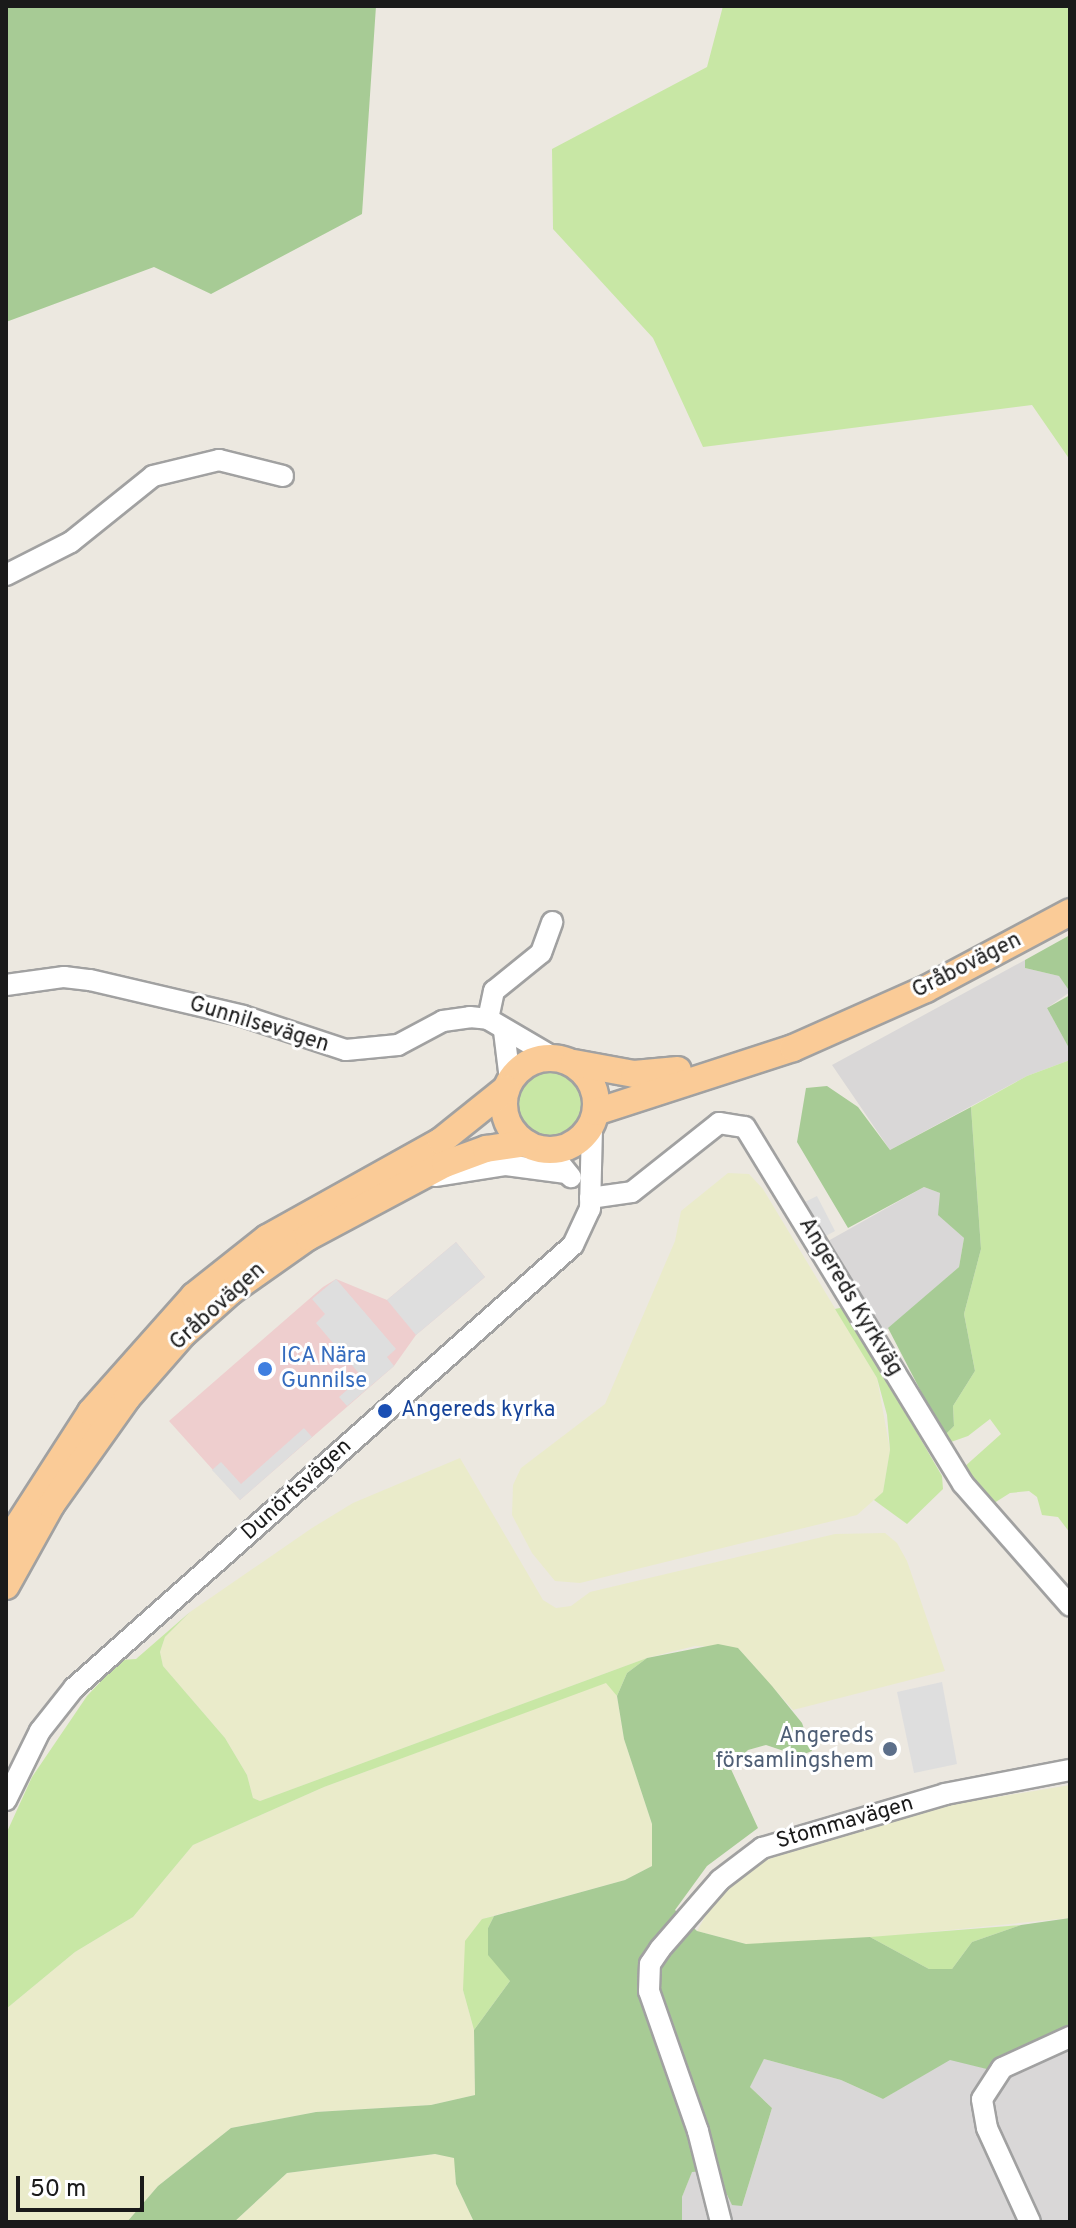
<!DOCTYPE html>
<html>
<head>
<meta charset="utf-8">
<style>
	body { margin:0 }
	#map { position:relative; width:1076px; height:2228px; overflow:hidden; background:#ece8e0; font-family:Overpass,sans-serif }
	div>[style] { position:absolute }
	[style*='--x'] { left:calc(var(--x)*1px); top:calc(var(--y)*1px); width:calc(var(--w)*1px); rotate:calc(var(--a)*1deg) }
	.residential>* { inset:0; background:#d9d7d7 }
	.commercial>* { inset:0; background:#eecece }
	.farmland>* { inset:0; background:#eaebca }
	.grass>* { inset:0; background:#c8e7a5 }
	.round { border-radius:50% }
	.forest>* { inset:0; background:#a7cb95 }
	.parking>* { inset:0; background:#dedede }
	.roads { filter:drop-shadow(2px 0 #a1a1a1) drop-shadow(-2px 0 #a1a1a1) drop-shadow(0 2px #a1a1a1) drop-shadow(0 -2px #a1a1a1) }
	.minor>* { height:20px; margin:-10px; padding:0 10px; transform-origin:10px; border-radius:10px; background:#fff }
	.major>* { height:26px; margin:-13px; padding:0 13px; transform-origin:13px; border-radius:13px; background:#facb97 }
	.major>.ring { margin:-13px; padding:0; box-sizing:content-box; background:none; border:26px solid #facb97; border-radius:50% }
	.dots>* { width:22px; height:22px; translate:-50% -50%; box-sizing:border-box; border:4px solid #fff; border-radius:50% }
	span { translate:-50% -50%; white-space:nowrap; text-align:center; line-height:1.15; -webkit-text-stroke:6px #fff; paint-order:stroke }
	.street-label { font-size:22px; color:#1a1a1a }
	.shop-label { font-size:22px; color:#366cbe }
	.left { translate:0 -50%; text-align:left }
	.transit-label { font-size:22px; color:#164399 }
	.service-label { font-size:22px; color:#4e5e75 }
	.right { translate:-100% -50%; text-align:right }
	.frame { position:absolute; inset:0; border:8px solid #1a1a1a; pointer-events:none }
	.scale { position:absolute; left:16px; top:2176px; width:128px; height:36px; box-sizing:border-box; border:4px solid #1a1a1a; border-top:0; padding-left:10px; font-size:24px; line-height:28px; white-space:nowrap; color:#1a1a1a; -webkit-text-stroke:6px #fff; paint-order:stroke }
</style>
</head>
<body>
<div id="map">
	<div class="residential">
		<i style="clip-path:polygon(1025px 960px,1025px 968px,1059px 976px,1070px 992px,1047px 1008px,1070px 1050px,1070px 1060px,1027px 1076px,890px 1150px,832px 1065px)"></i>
		<i style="clip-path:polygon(924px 1187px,940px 1193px,939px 1215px,964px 1238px,959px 1267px,882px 1334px,828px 1241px)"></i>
		<i style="clip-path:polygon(1070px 2044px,1070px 2222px,682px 2222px,682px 2197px,692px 2171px,716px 2169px,742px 2206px,772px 2108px,750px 2087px,764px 2059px,841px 2080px,883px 2099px,950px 2059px,1007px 2074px)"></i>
	</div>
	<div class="commercial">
		<i style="clip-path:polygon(456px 1242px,485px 1277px,416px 1335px,394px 1366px,240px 1500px,169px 1421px,323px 1287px,336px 1279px,387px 1300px)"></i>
	</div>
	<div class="farmland">
		<i style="clip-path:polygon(728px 1173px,749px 1174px,763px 1189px,877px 1378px,890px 1450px,883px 1492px,857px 1515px,580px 1583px,555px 1581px,532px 1553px,512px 1515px,513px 1485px,521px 1468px,605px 1404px,675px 1241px,681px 1211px)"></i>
		<i style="clip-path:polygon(460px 1458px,543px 1600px,556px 1608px,571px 1606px,590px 1592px,835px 1534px,885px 1533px,897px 1543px,907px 1561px,945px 1671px,793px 1710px,738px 1648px,695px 1646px,647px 1658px,260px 1801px,253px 1798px,247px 1775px,225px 1738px,163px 1666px,160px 1652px,165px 1637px,190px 1612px,312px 1528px,353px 1503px)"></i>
		<i style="clip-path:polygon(607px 1682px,617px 1696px,624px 1739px,652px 1824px,652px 1866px,625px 1880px,482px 1919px,463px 1990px,474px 2030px,475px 2095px,431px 2105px,316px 2112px,231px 2128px,158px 2186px,127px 2222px,10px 2222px,6px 2217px,6px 2009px,75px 1952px,133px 1917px,193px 1845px,324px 1787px)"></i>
		<i style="clip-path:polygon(1070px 1785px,1070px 1918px,808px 1944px,746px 1944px,697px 1931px,718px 1894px,747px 1868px,799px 1847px,937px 1807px)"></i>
		<i style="clip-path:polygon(435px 2154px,455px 2157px,456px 2184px,474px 2222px,234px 2222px,287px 2173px)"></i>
	</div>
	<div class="grass">
		<i style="clip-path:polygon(723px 6px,1070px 6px,1070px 460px,1032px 405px,703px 447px,653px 338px,553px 229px,552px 149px,707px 67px)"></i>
		<i style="clip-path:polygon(1070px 1060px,1070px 1533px,1058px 1517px,1042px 1515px,1037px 1497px,1029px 1491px,1010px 1493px,991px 1505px,963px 1468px,1001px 1434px,990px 1419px,968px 1436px,951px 1442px,944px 1436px,954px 1426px,953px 1406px,975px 1371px,964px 1314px,981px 1249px,971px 1107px,1027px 1076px)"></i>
		<i class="round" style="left:515px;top:1069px;width:72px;height:72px"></i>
		<i style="clip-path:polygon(844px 1307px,942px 1476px,943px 1489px,907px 1524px,874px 1500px,883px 1492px,890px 1450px,887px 1415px,877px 1378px,835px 1309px)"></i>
		<i style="clip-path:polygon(190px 1612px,165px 1637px,160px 1652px,163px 1666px,225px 1738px,247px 1775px,253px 1798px,260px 1801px,647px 1658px,627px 1673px,617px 1696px,606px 1683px,324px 1787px,193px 1845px,133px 1917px,75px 1952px,6px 2009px,6px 1834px,32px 1777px,87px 1696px,121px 1660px,136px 1659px)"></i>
		<i style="clip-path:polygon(494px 1916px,488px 1928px,510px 1981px,474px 2030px,463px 1990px,465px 1941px,482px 1919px)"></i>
		<i style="clip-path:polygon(1021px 1925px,972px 1942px,952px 1969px,929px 1969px,870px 1937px)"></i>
	</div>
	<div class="forest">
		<i style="clip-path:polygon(6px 6px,376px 6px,362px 214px,211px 294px,154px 267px,6px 322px)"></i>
		<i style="clip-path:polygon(1070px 935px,1070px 992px,1059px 976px,1025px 968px,1025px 960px)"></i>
		<i style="clip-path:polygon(1070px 995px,1070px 1050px,1047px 1008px)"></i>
		<i style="clip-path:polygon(827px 1086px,858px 1107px,890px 1150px,971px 1107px,981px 1249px,964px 1314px,975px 1371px,953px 1406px,954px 1426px,944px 1436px,888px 1328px,959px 1267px,964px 1238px,938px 1215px,940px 1193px,924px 1187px,848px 1228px,797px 1142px,806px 1088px)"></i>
		<i style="clip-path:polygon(718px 1644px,738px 1648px,772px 1686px,802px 1723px,812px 1751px,799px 1756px,766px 1745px,748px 1750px,730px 1767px,758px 1828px,707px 1866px,675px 1910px,697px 1931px,746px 1944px,870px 1937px,929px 1969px,952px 1969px,972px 1942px,1021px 1925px,1070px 1918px,1070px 2044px,1007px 2074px,950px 2060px,883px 2099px,841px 2080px,764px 2059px,750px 2087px,772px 2108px,742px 2206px,732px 2205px,715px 2170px,692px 2172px,682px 2197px,682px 2222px,474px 2222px,456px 2184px,454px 2158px,435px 2154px,287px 2173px,234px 2222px,127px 2222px,158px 2186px,231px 2128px,316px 2112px,431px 2105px,475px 2095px,474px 2030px,510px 1981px,488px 1955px,488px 1928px,494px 1916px,625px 1880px,652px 1866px,652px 1824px,624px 1739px,617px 1696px,627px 1673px,647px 1658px)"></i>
	</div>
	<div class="parking">
		<i style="clip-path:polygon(817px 1196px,835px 1231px,824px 1237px,805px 1202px)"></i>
		<i style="clip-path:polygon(456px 1242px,485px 1277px,416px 1335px,387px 1300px)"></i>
		<i style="clip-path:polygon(336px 1279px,396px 1349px,387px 1357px,394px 1366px,347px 1406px,339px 1397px,362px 1377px,316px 1323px,325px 1314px,312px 1299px)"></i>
		<i style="clip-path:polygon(304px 1428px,312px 1437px,240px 1500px,212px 1470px,221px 1462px,241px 1484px)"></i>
		<i style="clip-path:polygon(942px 1682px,957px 1764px,914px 1773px,897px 1692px)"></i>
	</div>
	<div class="roads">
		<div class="minor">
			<i style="--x:6;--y:575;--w:73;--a:-26.9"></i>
			<i style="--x:71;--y:542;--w:105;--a:-38.8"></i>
			<i style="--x:153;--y:476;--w:68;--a:-13.6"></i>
			<i style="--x:219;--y:460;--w:66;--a:14"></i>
			<i style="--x:6;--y:985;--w:59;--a:-7.9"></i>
			<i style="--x:64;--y:977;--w:26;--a:7"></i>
			<i style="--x:90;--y:980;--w:157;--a:13.2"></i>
			<i style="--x:243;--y:1016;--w:108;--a:18.3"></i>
			<i style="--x:346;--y:1050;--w:52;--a:-5.5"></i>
			<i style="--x:398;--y:1045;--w:51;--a:-28.1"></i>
			<i style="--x:443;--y:1021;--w:27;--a:-8"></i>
			<i style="--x:470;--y:1017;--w:18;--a:6"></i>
			<i style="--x:488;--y:1019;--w:75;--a:30.3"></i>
			<i style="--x:488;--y:1019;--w:29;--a:-78"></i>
			<i style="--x:494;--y:991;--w:60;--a:-39"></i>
			<i style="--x:541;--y:953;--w:33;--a:-70"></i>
			<i style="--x:504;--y:1031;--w:49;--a:83"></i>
			<i style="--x:549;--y:1150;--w:35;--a:51"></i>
			<i style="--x:435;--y:1176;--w:72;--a:-8.8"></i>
			<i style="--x:506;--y:1165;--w:61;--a:7.6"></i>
			<i style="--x:590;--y:1198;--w:42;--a:-8.1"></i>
			<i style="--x:632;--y:1192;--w:111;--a:-38.4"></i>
			<i style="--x:719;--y:1123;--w:26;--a:9"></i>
			<i style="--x:745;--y:1127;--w:418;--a:58.6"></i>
			<i style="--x:963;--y:1484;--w:162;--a:48.7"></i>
			<i style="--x:6;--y:1800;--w:77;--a:-63.8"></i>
			<i style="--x:40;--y:1731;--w:55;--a:-51.7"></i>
			<i style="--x:74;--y:1688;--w:667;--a:-41.6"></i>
			<i style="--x:573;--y:1245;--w:40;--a:-65"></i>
			<i style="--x:590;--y:1209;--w:83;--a:-88.6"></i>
			<i style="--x:721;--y:2222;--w:94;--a:-104.2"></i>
			<i style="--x:698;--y:2131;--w:148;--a:-109.3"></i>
			<i style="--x:649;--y:1991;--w:27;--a:-88"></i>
			<i style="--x:650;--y:1964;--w:18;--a:-56"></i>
			<i style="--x:660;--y:1949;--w:91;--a:-49"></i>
			<i style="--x:720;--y:1880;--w:53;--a:-37.3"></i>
			<i style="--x:762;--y:1848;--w:191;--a:-16.4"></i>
			<i style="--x:945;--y:1794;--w:127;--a:-10.9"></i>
			<i style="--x:1030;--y:2222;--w:103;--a:-114.6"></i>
			<i style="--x:987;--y:2128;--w:29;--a:-100"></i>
			<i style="--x:982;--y:2099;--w:37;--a:-57"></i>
			<i style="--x:1002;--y:2068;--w:75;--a:-24.5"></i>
		</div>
		<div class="major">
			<i class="ring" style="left:504px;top:1058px;width:66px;height:66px"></i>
			<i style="--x:574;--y:1063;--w:61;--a:10.4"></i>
			<i style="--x:634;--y:1074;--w:44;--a:-5.2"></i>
			<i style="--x:596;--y:1112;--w:207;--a:-18"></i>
			<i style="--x:793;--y:1048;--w:145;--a:-23.9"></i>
			<i style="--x:926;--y:989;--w:163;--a:-28.1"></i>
			<i style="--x:6;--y:1544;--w:157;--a:-57.2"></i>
			<i style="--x:91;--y:1412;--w:155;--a:-48.4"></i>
			<i style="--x:194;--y:1296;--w:93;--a:-38.5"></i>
			<i style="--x:267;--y:1238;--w:199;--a:-29.1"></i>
			<i style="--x:441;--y:1141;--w:83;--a:-38.7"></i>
			<i style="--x:6;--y:1586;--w:93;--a:-60.9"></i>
			<i style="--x:51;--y:1505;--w:131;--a:-54.6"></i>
			<i style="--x:127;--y:1398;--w:86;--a:-48.8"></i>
			<i style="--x:184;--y:1333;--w:62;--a:-41.7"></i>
			<i style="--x:230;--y:1292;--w:95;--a:-35.2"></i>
			<i style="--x:308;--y:1237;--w:155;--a:-28.1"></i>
			<i style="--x:445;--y:1164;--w:44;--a:-20.1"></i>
			<i style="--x:486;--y:1149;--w:40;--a:-8.5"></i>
		</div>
	</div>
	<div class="dots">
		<i style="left:265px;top:1369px;background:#3f7fe0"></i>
		<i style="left:385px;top:1411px;background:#1a4fb4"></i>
		<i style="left:890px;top:1749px;background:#5c6f8a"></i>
	</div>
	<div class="street-label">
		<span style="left:967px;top:966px;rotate:-27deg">Gråbovägen</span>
		<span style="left:259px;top:1025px;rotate:17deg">Gunnilsevägen</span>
		<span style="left:850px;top:1297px;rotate:59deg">Angereds Kyrkväg</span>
		<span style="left:218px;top:1307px;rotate:-42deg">Gråbovägen</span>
		<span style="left:297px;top:1490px;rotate:-42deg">Dunörtsvägen</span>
		<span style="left:845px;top:1823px;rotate:-16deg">Stommavägen</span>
	</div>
	<div class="shop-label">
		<span class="left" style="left:281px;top:1369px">ICA Nära<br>Gunnilse</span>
	</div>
	<div class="transit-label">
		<span class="left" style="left:401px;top:1411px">Angereds kyrka</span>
	</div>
	<div class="service-label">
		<span class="right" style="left:874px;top:1749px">Angereds<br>församlingshem</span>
	</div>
	<div class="frame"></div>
	<div class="scale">50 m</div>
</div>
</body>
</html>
